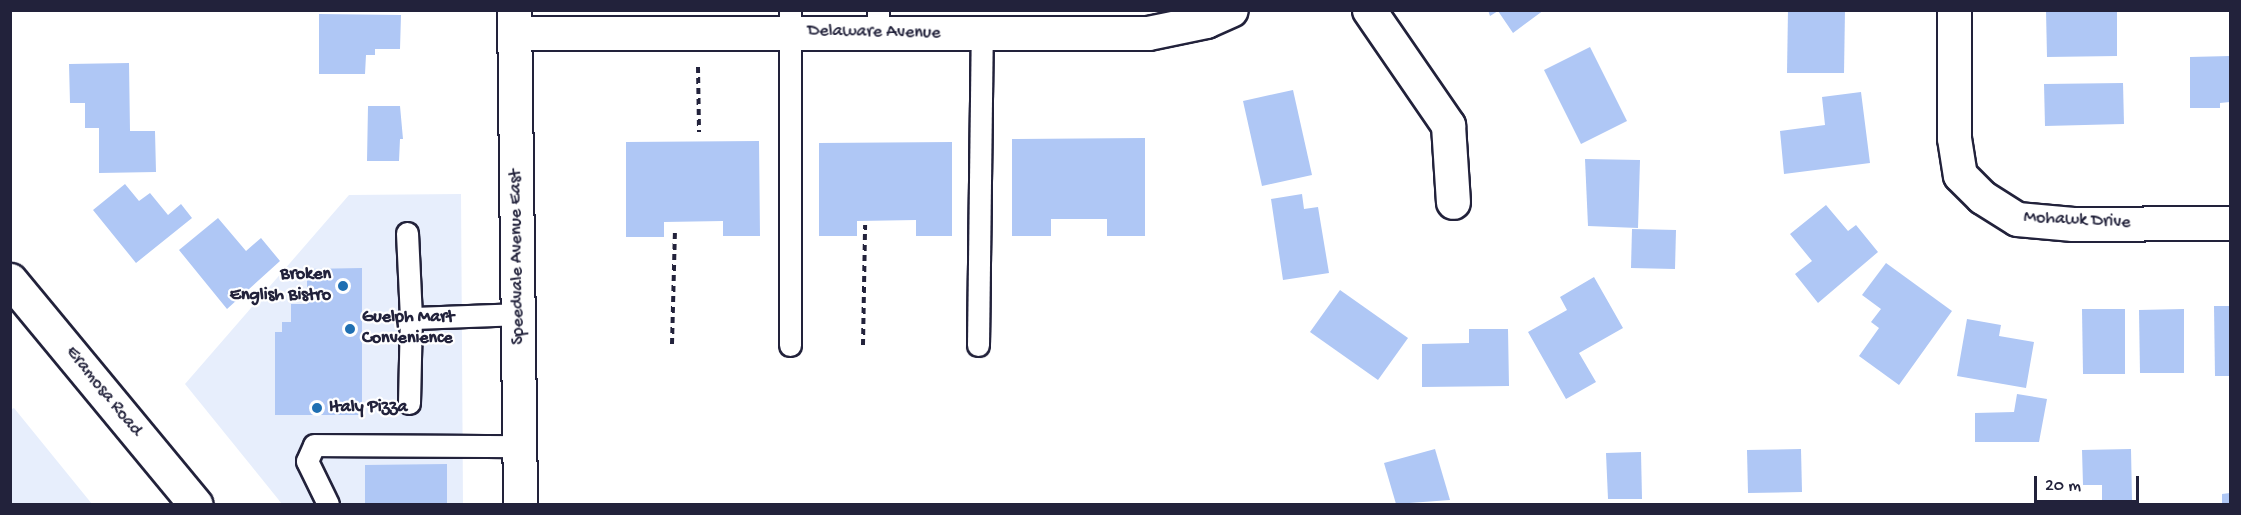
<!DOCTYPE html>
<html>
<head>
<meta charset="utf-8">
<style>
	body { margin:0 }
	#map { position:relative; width:2241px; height:515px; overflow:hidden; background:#fff; font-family:"Gochi Hand",sans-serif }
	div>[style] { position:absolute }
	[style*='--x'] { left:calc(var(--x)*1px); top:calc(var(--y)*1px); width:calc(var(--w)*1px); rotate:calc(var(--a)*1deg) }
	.built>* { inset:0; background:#e7eefc }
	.building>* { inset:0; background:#afc7f5 }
	.path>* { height:4px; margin-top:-2px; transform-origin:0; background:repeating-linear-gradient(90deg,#22223b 0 6px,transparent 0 10.5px) }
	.roads { filter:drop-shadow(2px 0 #22223b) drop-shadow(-2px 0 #22223b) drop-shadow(0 2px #22223b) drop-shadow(0 -2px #22223b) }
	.lane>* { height:21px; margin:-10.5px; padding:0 10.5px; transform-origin:10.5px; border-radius:10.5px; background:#fff }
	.street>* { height:33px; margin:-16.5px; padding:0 16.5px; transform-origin:16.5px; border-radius:16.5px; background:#fff }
	.secondary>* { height:33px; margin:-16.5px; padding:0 16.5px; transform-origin:16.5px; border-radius:16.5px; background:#fff }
	.dots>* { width:16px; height:16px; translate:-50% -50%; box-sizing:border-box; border:3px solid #fff; border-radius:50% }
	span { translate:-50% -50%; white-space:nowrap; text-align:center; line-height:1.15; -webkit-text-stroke:4.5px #fff; paint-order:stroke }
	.street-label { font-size:18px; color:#22223b }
	.poi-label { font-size:18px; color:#22223b; font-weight:700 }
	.right { translate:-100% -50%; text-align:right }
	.left { translate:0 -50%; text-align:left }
	.frame { position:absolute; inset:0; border:12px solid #22223b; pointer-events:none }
	.scale { position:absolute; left:2034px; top:476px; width:105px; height:27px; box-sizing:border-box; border:3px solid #22223b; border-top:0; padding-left:8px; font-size:18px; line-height:21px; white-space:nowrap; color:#22223b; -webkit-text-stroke:4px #fff; paint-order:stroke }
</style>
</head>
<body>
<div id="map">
	<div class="built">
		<i style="clip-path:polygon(461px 194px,463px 504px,282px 504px,185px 384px,349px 195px)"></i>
		<i style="clip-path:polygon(14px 408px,92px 504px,11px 504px,10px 410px)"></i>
	</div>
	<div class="building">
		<i style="clip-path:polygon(1488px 10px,1544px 10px,1513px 33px,1498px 11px,1490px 16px)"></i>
		<i style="clip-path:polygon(1788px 10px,1845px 10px,1844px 73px,1787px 73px)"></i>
		<i style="clip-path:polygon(2046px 10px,2117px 10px,2117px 56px,2047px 57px)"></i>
		<i style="clip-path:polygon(319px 14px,401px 15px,400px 49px,375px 49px,375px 55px,366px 55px,365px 74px,319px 74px)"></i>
		<i style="clip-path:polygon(1590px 47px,1627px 121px,1581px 144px,1544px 70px)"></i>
		<i style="clip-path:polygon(2230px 56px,2230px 102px,2220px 103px,2220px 108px,2190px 108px,2190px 57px)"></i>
		<i style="clip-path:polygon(129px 63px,130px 131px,155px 131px,156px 172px,99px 173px,99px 128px,85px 128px,85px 103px,70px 103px,69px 64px)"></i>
		<i style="clip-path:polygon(2123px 83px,2124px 124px,2045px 126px,2044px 84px)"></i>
		<i style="clip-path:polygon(1293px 90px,1312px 175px,1262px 186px,1243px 101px)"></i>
		<i style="clip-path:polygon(1861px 92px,1870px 163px,1784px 174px,1780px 131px,1825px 125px,1822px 97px)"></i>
		<i style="clip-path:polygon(368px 106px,400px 106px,403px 139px,400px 139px,399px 161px,367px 161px)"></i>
		<i style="clip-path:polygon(1145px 138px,1145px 236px,1107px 236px,1107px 219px,1051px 219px,1051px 236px,1012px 236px,1012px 139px)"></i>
		<i style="clip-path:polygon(759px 141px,760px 236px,723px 236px,723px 221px,664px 222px,664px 237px,626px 237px,626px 142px)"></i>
		<i style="clip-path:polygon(952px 142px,952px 236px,916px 236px,916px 220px,857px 221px,857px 236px,819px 236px,819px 143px)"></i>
		<i style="clip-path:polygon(1585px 159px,1640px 160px,1638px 228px,1588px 226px)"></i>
		<i style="clip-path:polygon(125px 184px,139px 201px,150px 193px,168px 215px,181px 204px,192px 218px,136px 263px,93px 210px)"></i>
		<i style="clip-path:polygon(1302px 194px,1304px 209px,1318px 207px,1329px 273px,1283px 280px,1271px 199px)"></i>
		<i style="clip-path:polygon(1826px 205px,1848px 231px,1856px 225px,1878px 252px,1818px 303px,1795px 274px,1812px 261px,1790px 234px)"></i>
		<i style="clip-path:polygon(218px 218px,246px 251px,261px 238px,280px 261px,227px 309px,179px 250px)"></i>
		<i style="clip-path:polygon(1632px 229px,1676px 230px,1675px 269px,1631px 268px)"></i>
		<i style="clip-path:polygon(1886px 263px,1952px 311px,1899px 385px,1859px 356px,1879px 328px,1871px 322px,1881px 309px,1862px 295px)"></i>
		<i style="clip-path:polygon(362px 268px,362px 415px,275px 415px,275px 332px,282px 332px,282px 322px,291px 322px,291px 304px,307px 304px,307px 269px)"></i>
		<i style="clip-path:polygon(1594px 277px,1623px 328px,1579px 353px,1596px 382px,1566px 399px,1528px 332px,1567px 310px,1560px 297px)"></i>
		<i style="clip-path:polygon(1340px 290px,1408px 338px,1378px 380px,1310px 332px)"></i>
		<i style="clip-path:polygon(2214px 306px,2230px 306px,2230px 376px,2215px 376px)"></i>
		<i style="clip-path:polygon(2082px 309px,2125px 309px,2125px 374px,2083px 374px)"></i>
		<i style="clip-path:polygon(2184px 309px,2184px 373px,2140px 373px,2139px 310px)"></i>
		<i style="clip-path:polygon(1967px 319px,2001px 325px,1999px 336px,2034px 342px,2026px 388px,1957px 376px)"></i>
		<i style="clip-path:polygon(1469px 329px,1508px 329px,1509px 386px,1422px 387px,1422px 344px,1469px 343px)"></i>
		<i style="clip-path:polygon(2017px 394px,2047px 399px,2039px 442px,1975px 442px,1975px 413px,2014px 412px)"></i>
		<i style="clip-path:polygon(1435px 449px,1450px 500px,1396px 504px,1384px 463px)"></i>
		<i style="clip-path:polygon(1801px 449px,1802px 492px,1748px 493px,1747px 450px)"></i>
		<i style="clip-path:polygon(2131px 449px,2132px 500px,2102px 501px,2102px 485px,2083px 485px,2082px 450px)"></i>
		<i style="clip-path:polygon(1641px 452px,1642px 499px,1608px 499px,1606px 453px)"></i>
		<i style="clip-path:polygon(447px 464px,447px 504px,365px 504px,365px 465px)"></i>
		<i style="clip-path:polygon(2230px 493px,2230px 504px,2222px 504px,2222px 494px)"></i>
	</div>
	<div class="path">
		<i style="--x:698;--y:67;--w:65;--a:89.1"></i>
		<i style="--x:672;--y:344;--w:112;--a:-88.5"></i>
		<i style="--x:863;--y:345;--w:120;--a:-89"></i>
	</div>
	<div class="roads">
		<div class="lane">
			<i style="--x:790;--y:10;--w:335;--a:90"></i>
			<i style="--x:878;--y:33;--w:23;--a:-90"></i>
			<i style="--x:407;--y:233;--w:85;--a:87.3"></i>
			<i style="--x:978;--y:345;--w:311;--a:-89.3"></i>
			<i style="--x:409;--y:403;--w:85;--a:-88.7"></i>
			<i style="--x:411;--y:318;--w:107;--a:-2.1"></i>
			<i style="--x:328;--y:504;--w:48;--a:-116"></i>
			<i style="--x:307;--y:461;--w:17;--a:-66"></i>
			<i style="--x:314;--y:445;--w:206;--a:0.3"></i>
		</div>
		<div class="street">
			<i style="--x:1369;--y:10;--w:140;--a:55.5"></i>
			<i style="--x:1448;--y:125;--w:77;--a:86.3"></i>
			<i style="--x:1954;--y:10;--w:128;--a:90"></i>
			<i style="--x:1954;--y:138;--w:37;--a:81"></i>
			<i style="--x:1960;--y:175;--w:31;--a:45"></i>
			<i style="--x:1982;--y:197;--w:41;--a:32.2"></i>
			<i style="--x:2017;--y:219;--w:56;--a:5.1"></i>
			<i style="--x:2073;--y:224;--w:157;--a:-0.4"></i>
			<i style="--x:514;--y:33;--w:634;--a:0"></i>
			<i style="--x:1148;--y:33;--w:59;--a:-11.7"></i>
			<i style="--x:1206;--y:21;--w:27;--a:-24"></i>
		</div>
		<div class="secondary">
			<i style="--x:514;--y:10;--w:494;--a:89.3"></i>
			<i style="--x:10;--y:280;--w:291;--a:50.4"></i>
		</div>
	</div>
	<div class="dots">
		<i style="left:343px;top:286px;background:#1f6fb2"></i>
		<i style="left:350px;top:329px;background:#1f6fb2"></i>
		<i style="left:317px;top:408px;background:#1f6fb2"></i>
	</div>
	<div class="street-label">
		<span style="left:874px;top:33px;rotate:1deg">Delaware Avenue</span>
		<span style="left:2077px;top:221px;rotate:3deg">Mohawk Drive</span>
		<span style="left:518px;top:257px;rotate:-91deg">Speedvale Avenue East</span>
		<span style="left:103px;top:392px;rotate:51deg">Eramosa Road</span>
	</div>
	<div class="poi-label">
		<span class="right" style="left:331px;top:286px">Broken<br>English Bistro</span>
		<span class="left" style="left:362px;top:329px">Guelph Mart<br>Convenience</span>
		<span class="left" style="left:329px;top:408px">Italy Pizza</span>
	</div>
	<div class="frame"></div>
	<div class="scale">20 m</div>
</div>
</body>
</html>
